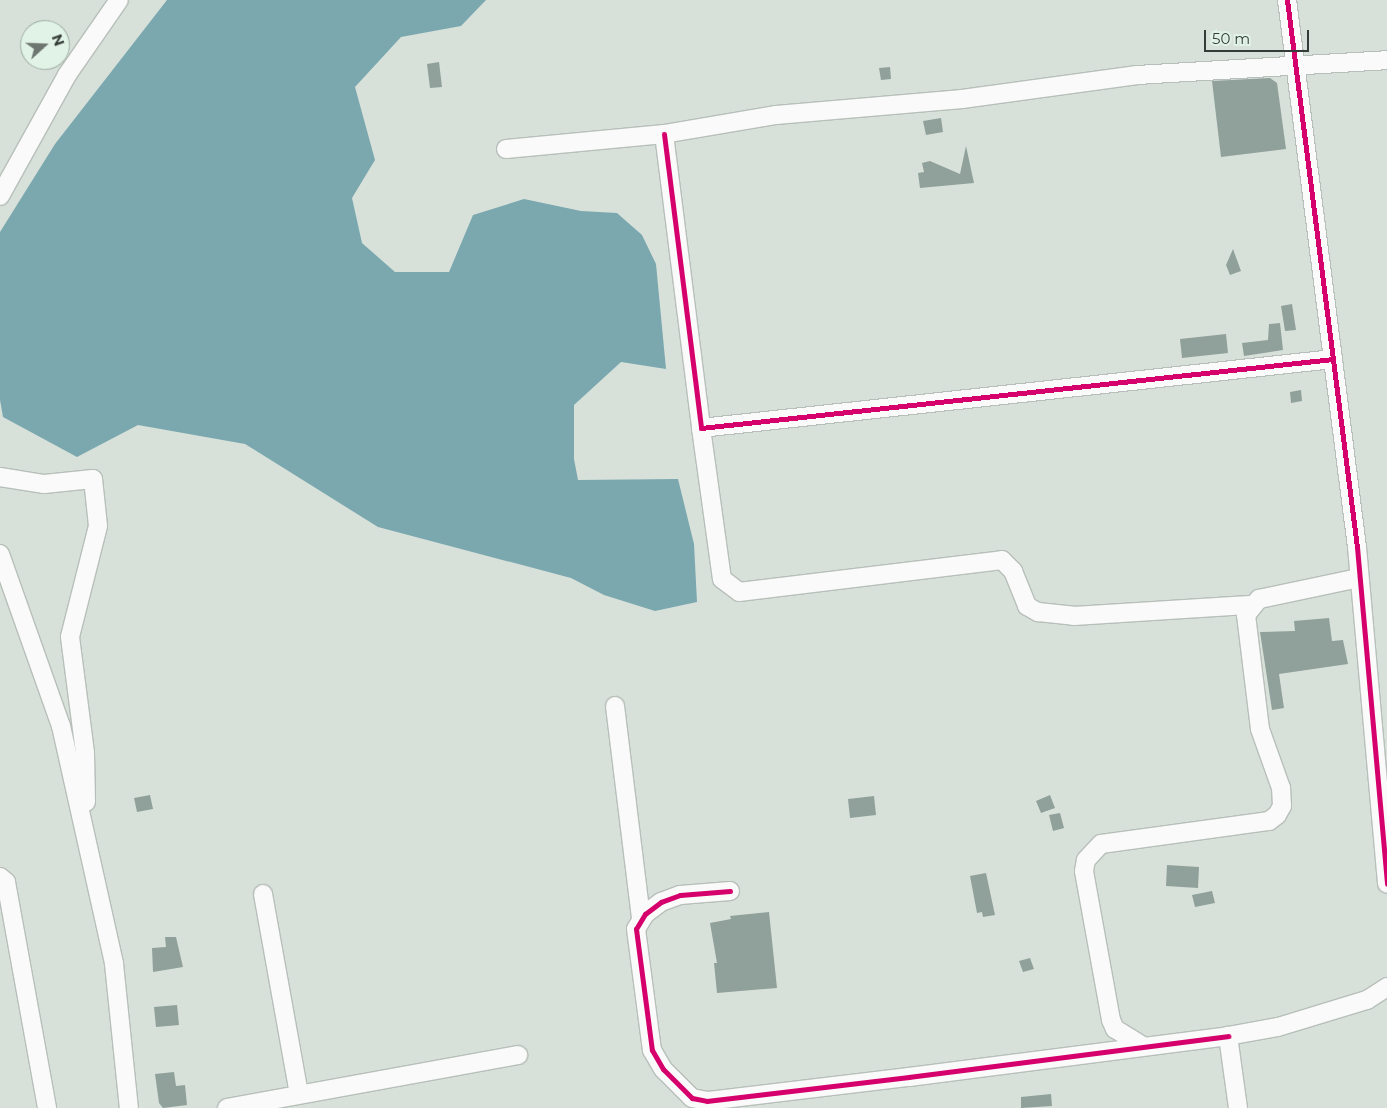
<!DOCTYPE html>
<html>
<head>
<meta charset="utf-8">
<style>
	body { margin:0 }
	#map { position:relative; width:1387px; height:1108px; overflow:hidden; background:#d7e1da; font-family:Montserrat,sans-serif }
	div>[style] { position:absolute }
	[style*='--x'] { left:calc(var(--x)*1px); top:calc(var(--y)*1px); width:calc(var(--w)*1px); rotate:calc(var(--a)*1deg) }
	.water>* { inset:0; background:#7ba8af }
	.building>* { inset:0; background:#90a09b }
	.roads { filter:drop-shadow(1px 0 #b8bfba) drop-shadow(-1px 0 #b8bfba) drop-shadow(0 1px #b8bfba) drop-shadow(0 -1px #b8bfba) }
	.minor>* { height:18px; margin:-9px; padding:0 9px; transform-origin:9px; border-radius:9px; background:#f9faf9 }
	.cycleway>* { height:5px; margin:-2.5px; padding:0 2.5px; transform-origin:2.5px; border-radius:2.5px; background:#d6006c }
	span { translate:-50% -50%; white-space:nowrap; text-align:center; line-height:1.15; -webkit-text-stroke:5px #e0f3e6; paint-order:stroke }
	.north { position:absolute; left:20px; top:20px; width:50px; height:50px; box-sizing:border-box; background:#e0f3e6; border:1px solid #9baaa0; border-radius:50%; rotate:70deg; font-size:14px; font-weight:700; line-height:20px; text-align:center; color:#343c37 }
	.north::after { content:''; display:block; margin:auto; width:18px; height:22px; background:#6d7670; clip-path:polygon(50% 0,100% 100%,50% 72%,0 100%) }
	.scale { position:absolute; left:1204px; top:30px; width:105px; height:22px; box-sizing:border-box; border:2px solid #343c37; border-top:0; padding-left:6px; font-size:15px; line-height:18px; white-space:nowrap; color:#343c37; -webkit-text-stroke:4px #e0f3e6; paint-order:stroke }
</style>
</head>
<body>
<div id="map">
	<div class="water">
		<i style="clip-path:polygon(167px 0,486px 0,461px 26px,401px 37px,355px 87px,375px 160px,352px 198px,362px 243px,395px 272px,449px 272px,473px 215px,524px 199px,581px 211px,617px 213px,642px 235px,656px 264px,666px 369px,621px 362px,574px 405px,574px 459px,578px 480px,678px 479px,694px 544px,697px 602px,655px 611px,604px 595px,571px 578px,378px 527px,245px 444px,138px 425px,77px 457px,3px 417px,0 400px,0 232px,55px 144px)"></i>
	</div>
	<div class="building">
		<i style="clip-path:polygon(439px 62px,442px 87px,430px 88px,427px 64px)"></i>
		<i style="clip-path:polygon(890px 67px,891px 79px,881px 80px,879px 68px)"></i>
		<i style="clip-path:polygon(1270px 78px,1277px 83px,1286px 149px,1221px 157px,1212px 81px)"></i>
		<i style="clip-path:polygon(941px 118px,943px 132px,926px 135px,923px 121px)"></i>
		<i style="clip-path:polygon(966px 146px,974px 183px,920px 188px,918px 173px,924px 172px,922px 163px,930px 161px,960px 174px)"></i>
		<i style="clip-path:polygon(1233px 249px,1241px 271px,1230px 275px,1226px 265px)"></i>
		<i style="clip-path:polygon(1292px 304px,1296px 330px,1285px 331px,1281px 306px)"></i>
		<i style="clip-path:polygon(1280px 323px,1283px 350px,1244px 356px,1242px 343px,1268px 340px,1269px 324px)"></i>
		<i style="clip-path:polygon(1226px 334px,1228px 353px,1182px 358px,1180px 339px)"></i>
		<i style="clip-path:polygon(1301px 390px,1302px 401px,1291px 403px,1290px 392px)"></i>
		<i style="clip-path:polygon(1329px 618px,1332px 641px,1343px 640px,1348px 664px,1279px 674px,1284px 708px,1272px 710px,1260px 632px,1295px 631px,1294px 621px)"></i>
		<i style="clip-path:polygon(150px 795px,153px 809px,137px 812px,134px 798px)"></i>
		<i style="clip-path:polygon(1050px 795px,1055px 808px,1041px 813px,1036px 801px)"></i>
		<i style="clip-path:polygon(874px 796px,876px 815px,850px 818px,848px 799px)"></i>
		<i style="clip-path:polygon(1060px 813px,1064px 828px,1053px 831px,1049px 815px)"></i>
		<i style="clip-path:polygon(1167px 865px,1199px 867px,1198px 888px,1166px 886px)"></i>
		<i style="clip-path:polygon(986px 873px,995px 915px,983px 917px,982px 912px,977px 913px,970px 876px)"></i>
		<i style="clip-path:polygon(1212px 891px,1215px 903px,1195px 907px,1192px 895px)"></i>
		<i style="clip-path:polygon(769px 912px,777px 988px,717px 993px,714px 963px,717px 963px,710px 923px,731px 919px,730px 916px)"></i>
		<i style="clip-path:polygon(165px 937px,176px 937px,183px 967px,153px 972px,152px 948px,166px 947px)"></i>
		<i style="clip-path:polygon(1030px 958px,1034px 969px,1023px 972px,1019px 961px)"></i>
		<i style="clip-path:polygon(177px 1005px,179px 1025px,156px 1027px,154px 1007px)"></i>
		<i style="clip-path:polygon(174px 1072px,176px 1086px,185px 1085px,187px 1105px,163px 1108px,159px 1103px,155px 1074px)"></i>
		<i style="clip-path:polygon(1051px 1094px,1052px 1106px,1021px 1108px,1021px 1097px)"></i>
	</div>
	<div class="roads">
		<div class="minor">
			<i style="--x:1287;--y:0;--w:551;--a:82.71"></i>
			<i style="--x:1357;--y:547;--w:338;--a:84.9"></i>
			<i style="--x:664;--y:134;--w:296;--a:82.8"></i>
			<i style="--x:701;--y:428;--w:636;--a:-6.23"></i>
			<i style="--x:506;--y:149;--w:159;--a:-5.4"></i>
			<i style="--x:664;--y:134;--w:114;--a:-9.6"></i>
			<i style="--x:776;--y:115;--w:187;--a:-4.9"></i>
			<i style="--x:962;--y:99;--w:177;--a:-7.8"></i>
			<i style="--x:1137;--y:75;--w:250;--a:-3.4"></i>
			<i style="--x:0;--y:196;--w:138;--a:-61"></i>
			<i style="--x:67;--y:75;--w:91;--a:-55.3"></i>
			<i style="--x:701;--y:428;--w:152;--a:82.1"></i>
			<i style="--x:722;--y:579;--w:21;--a:37"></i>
			<i style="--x:739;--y:592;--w:265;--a:-6.9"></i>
			<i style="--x:1002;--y:560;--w:16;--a:45"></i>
			<i style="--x:1013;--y:571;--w:38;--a:68"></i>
			<i style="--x:1027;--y:606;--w:13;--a:29"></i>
			<i style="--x:1038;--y:612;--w:36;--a:6"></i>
			<i style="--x:1074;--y:616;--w:176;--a:-3.6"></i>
			<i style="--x:0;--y:477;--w:45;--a:9"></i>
			<i style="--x:44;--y:484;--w:49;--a:-5.8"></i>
			<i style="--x:93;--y:479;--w:47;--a:83.9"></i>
			<i style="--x:98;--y:526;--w:114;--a:104.2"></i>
			<i style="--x:70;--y:637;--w:117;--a:82.6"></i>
			<i style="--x:85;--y:753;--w:49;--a:88.8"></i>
			<i style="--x:0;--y:554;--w:182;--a:70.5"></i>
			<i style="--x:61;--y:726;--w:244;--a:77.4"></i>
			<i style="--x:114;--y:964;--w:145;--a:84.1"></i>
			<i style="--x:615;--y:706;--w:215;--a:83"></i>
			<i style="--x:0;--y:877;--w:8;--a:40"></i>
			<i style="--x:6;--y:882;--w:230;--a:79.7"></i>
			<i style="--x:730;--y:891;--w:50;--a:175.4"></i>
			<i style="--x:680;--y:895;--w:20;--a:160"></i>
			<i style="--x:661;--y:902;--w:20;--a:143"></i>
			<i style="--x:645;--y:914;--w:17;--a:121"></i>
			<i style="--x:636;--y:929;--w:122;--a:82.5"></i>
			<i style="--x:652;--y:1050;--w:22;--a:60"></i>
			<i style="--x:663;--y:1069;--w:41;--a:45"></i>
			<i style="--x:692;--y:1098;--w:15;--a:11"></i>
			<i style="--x:707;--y:1101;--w:203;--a:-6.8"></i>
			<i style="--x:909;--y:1077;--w:322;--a:-7.3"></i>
			<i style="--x:263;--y:894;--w:203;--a:79.8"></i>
			<i style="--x:1141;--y:1045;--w:31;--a:-148"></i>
			<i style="--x:1115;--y:1029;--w:10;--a:-114"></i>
			<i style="--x:1111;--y:1020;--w:151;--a:-100.3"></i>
			<i style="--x:1084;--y:871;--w:11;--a:-80"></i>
			<i style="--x:1086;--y:860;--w:22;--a:-47"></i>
			<i style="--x:1101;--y:844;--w:170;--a:-7.8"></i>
			<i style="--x:1269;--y:821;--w:10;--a:-37"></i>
			<i style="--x:1277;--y:815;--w:10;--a:-61"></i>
			<i style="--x:1282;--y:806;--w:18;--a:-93"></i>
			<i style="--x:1281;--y:788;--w:63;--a:-109.6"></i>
			<i style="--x:1260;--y:729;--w:115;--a:-97"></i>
			<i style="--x:1246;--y:615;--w:21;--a:-51"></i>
			<i style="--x:1259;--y:599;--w:102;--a:-11.9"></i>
			<i style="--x:227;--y:1108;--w:296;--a:-10.3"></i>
			<i style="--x:1238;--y:1108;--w:73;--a:-97.9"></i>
			<i style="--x:1228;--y:1036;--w:51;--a:-10.2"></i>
			<i style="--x:1278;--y:1027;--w:93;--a:-16.9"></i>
			<i style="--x:1367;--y:1000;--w:24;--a:-33"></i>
		</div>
	</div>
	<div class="cycleway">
		<i style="--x:1287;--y:0;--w:551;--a:82.71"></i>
		<i style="--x:1357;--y:547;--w:338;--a:84.9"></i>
		<i style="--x:664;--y:134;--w:296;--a:82.8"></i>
		<i style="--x:701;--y:428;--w:636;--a:-6.23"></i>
		<i style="--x:730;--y:891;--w:50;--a:175.4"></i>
		<i style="--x:680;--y:895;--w:20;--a:160"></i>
		<i style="--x:661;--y:902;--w:20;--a:143"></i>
		<i style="--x:645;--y:914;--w:17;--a:121"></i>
		<i style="--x:636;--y:929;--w:122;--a:82.5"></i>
		<i style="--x:652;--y:1050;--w:22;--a:60"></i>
		<i style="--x:663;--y:1069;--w:41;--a:45"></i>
		<i style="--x:692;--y:1098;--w:15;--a:11"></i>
		<i style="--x:707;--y:1101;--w:203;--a:-6.8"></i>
		<i style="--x:909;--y:1077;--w:322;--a:-7.3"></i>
	</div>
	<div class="north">N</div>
	<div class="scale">50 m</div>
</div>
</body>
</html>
